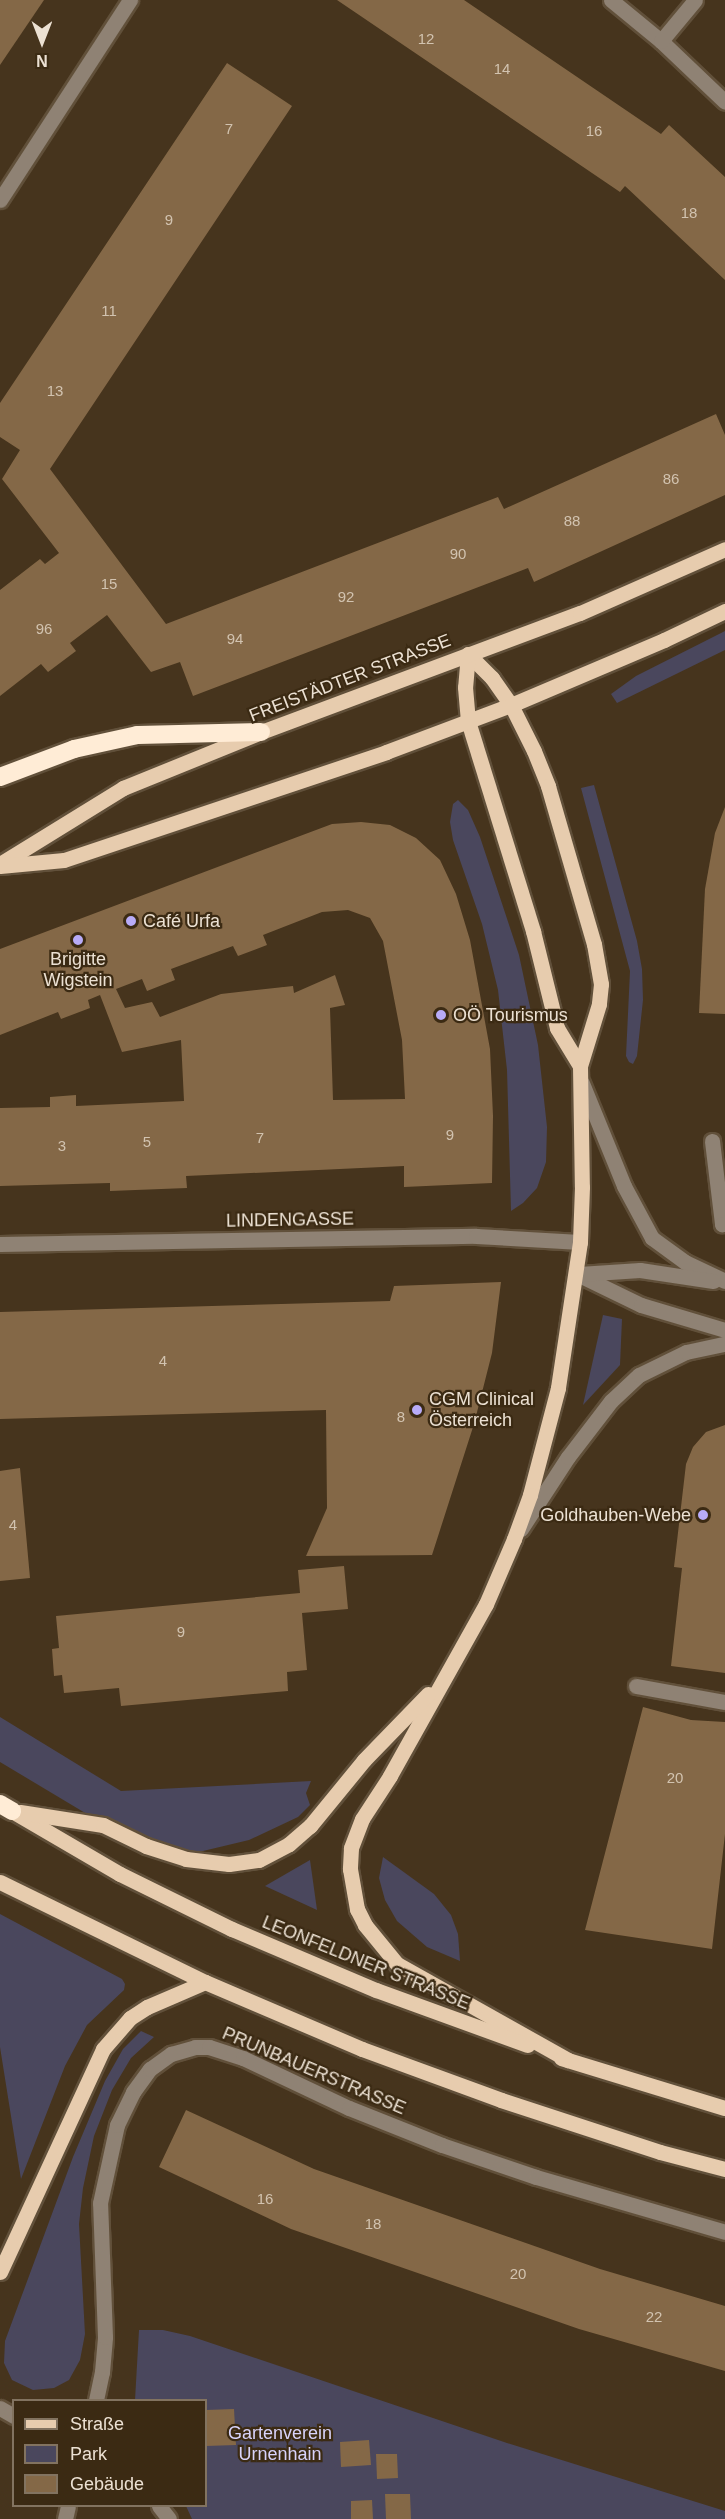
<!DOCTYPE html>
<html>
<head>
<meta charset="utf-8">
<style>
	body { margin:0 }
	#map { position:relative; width:725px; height:2519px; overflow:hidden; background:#46341d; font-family:Arial,sans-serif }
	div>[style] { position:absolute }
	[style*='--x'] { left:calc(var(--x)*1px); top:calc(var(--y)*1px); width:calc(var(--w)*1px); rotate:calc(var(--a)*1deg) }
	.green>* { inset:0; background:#4a475d }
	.building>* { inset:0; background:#846847 }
	.roads { filter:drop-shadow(2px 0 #61503a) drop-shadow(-2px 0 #61503a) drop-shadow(0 2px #61503a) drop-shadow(0 -2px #61503a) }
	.minor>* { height:15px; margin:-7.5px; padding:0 7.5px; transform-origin:7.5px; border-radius:7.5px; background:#8f8274 }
	.major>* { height:15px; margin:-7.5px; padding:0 7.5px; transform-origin:7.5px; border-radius:7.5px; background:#e7ccae }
	.highway>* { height:18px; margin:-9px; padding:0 9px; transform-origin:9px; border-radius:9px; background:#ffecd6 }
	.dots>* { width:16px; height:16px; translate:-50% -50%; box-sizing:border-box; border:3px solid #3b2a13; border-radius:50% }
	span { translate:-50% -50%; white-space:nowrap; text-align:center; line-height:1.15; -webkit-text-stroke:4.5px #3b2a13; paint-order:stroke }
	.number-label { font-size:15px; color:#d2c3b0 }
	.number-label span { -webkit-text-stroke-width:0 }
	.street-label { font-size:18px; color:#ece1d3 }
	.poi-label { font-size:18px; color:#ece1d3 }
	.left { translate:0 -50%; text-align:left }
	.right { translate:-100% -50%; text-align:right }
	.park-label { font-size:18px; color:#d8d3fa }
	.legend { position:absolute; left:12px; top:2399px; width:195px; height:108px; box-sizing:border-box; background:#3b2a13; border:2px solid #827360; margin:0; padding:8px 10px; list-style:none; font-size:18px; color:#ece1d3 }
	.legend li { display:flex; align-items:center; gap:12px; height:30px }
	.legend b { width:30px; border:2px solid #827360 }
	.north { position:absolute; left:12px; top:12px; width:60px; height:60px; -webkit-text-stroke:4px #3b2a13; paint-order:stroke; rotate:180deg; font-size:16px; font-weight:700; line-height:24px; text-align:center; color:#ece1d3 }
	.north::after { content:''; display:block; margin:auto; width:21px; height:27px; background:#ece1d3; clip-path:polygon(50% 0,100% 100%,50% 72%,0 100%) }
</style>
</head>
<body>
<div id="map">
	<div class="green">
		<i style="clip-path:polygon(725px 631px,725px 650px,617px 703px,611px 694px,636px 676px)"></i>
		<i style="clip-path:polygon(594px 785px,637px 941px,642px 969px,643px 1000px,637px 1056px,633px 1064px,629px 1062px,626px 1056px,630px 971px,581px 788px)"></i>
		<i style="clip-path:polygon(458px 800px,468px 810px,480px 837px,519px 955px,538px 1045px,547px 1127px,546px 1162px,537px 1188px,523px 1203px,511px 1211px,507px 1070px,498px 990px,482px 924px,453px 840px,450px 822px,453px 804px)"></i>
		<i style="clip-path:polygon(603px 1315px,622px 1319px,620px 1365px,583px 1405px)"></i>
		<i style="clip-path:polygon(0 1717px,121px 1791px,311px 1781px,306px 1793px,310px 1805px,298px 1817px,249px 1840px,203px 1851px,168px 1853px,137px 1844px,0 1762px)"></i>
		<i style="clip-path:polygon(383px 1857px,434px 1894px,451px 1915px,458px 1934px,460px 1961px,427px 1947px,397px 1921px,385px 1900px,379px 1878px)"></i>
		<i style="clip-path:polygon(310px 1860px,317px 1910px,265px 1886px)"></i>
		<i style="clip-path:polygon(0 1914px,122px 1979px,125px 1984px,124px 1990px,87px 2025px,65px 2066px,21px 2179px,0 2047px)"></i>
		<i style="clip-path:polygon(141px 2031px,154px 2037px,131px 2058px,112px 2090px,94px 2136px,83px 2188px,79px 2224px,85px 2334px,80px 2360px,69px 2380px,54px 2388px,33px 2390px,12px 2380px,4px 2363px,5px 2341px,73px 2157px,105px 2081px,123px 2049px)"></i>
		<i style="clip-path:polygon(139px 2330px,163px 2330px,190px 2336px,507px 2443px,725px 2511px,725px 2519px,192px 2519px,186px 2506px,206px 2506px,206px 2400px,135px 2400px)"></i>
	</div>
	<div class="building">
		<i style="clip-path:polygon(0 0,44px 0,0 65px)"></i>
		<i style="clip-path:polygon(337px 0,464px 0,661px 134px,669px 125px,725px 177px,725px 280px,625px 186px,620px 192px)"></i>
		<i style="clip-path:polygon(227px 63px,292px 106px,50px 469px,166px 624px,498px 497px,504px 509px,716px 414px,725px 435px,725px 495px,534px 582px,528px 568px,193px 696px,180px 662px,151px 672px,107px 615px,70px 643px,76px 651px,48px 672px,41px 664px,0 696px,0 590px,40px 559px,45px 564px,59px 553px,2px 479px,20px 450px,0 437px,0 403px)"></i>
		<i style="clip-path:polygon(725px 807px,725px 1014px,699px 1013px,705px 889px,715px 833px)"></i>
		<i style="clip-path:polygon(evenodd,361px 822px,390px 825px,416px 838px,440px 860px,456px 894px,470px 940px,490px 1049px,493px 1116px,492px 1183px,404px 1187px,404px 1166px,186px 1176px,187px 1188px,110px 1191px,110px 1183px,0 1186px,0 1108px,50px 1107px,50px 1097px,76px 1095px,76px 1106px,184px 1101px,181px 1040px,122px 1052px,100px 995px,88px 1000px,90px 1008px,61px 1019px,58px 1012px,0 1035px,0 949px,332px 824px,361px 822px,348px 910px,370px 918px,383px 941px,402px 1040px,405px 1099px,333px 1100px,330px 1008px,345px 1005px,335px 975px,294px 993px,293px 986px,221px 994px,160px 1017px,152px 1002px,125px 1008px,116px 989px,142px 979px,147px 991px,175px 980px,171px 969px,233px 946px,238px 956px,267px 945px,263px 935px,322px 912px,348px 910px)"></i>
		<i style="clip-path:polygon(501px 1282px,492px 1353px,474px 1424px,432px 1555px,306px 1556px,327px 1508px,326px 1410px,0 1419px,0 1312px,390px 1301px,394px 1286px)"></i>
		<i style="clip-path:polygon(725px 1425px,725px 1673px,671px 1666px,682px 1568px,674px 1567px,686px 1464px,693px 1447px,706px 1432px)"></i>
		<i style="clip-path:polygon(20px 1468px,30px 1578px,0 1581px,0 1471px)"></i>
		<i style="clip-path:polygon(344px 1566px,348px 1609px,302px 1613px,307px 1670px,287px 1672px,288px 1691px,121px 1706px,119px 1688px,64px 1693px,62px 1675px,54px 1676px,52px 1649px,59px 1648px,56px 1616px,300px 1593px,298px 1570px)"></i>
		<i style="clip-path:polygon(643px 1707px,691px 1720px,725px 1722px,725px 1834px,712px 1949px,585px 1930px)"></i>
		<i style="clip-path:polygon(186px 2110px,314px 2169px,600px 2269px,725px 2306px,725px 2371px,579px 2329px,291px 2229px,159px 2167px)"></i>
		<i style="clip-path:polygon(234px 2409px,236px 2445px,206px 2446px,206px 2410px)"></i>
		<i style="clip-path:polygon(369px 2440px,371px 2465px,341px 2467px,340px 2442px)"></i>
		<i style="clip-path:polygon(376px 2454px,397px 2454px,398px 2478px,377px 2479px)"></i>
		<i style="clip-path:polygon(385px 2494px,410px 2494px,411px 2519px,386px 2519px)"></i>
		<i style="clip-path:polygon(372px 2500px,373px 2519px,351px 2519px,351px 2501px)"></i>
	</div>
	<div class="roads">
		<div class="minor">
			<i style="--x:611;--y:0;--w:65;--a:39.4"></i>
			<i style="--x:661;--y:41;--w:88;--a:43.6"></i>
			<i style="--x:661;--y:41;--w:53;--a:-50.3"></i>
			<i style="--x:0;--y:200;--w:239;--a:-57"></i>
			<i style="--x:582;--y:1083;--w:111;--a:67.8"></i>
			<i style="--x:624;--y:1186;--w:59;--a:61.7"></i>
			<i style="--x:652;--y:1238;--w:41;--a:36"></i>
			<i style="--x:685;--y:1262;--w:44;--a:25.4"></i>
			<i style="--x:712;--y:1141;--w:84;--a:83.1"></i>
			<i style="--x:722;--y:1224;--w:3;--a:0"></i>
			<i style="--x:0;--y:1244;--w:476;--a:-1"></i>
			<i style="--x:476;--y:1236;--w:104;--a:3.3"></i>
			<i style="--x:577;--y:1274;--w:71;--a:25.8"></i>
			<i style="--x:641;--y:1305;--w:88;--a:16.6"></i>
			<i style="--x:579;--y:1274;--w:61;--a:-3.8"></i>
			<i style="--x:640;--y:1270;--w:74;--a:8.6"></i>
			<i style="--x:521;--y:1529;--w:86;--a:-56.9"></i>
			<i style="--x:568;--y:1457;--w:71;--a:-52.5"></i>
			<i style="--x:611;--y:1401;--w:38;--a:-43"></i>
			<i style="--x:639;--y:1375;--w:52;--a:-26.1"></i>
			<i style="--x:686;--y:1352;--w:40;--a:-12"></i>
			<i style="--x:636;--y:1686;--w:90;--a:10.2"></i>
			<i style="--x:96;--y:2400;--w:29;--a:-78"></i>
			<i style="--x:102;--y:2372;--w:35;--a:-85"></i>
			<i style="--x:105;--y:2337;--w:134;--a:-92.1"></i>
			<i style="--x:100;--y:2203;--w:80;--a:-77.7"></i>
			<i style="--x:117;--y:2125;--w:37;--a:-64"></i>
			<i style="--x:133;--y:2092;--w:29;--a:-54"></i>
			<i style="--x:150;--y:2069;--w:26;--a:-36"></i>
			<i style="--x:171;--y:2054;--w:25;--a:-16"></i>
			<i style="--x:195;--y:2047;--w:14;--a:0"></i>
			<i style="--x:209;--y:2047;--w:36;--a:18"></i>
			<i style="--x:243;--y:2058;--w:117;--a:25.3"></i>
			<i style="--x:349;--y:2108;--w:100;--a:21.7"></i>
			<i style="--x:442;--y:2145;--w:99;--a:18.8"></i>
			<i style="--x:536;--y:2177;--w:197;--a:16.2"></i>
			<i style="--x:0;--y:2408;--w:16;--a:30"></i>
			<i style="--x:159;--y:2506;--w:16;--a:52"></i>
			<i style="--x:65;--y:2519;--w:13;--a:-77"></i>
		</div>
		<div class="major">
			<i style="--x:468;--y:654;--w:34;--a:45"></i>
			<i style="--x:492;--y:678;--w:33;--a:55"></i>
			<i style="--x:511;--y:705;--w:51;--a:63.4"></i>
			<i style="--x:534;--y:751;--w:38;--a:68"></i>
			<i style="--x:548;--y:786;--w:165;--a:73.8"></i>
			<i style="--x:594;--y:944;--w:41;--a:80.1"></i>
			<i style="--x:601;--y:984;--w:20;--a:96"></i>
			<i style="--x:599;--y:1004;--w:65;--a:107"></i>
			<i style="--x:580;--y:1066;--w:121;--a:89.1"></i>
			<i style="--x:582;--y:1187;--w:55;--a:92.1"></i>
			<i style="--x:580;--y:1242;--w:148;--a:98.6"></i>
			<i style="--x:558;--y:1388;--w:111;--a:104.7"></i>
			<i style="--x:530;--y:1495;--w:47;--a:110"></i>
			<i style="--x:514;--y:1539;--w:71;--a:113.3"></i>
			<i style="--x:486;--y:1604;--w:197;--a:119.2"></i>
			<i style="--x:390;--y:1776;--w:51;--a:123.1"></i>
			<i style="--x:362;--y:1819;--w:31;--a:111"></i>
			<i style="--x:351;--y:1848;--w:21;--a:93"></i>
			<i style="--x:350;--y:1869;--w:41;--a:80.1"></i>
			<i style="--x:357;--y:1909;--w:18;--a:63"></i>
			<i style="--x:365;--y:1925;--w:50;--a:50.6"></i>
			<i style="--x:397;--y:1964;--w:196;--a:29.3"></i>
			<i style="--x:468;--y:654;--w:33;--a:95"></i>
			<i style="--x:465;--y:687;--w:34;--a:85"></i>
			<i style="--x:468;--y:721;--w:220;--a:72.8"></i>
			<i style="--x:533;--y:931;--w:100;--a:76.1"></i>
			<i style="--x:557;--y:1028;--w:44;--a:58.8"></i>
			<i style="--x:0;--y:864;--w:145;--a:-31.7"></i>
			<i style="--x:123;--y:788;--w:149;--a:-22.1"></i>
			<i style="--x:261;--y:732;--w:340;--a:-20.5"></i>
			<i style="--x:580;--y:613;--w:158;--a:-23.8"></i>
			<i style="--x:0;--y:866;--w:64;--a:-5.4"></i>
			<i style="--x:64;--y:860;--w:340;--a:-18.5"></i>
			<i style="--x:386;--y:752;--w:134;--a:-20.6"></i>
			<i style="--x:511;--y:705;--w:166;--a:-23"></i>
			<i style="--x:664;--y:640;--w:68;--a:-25.4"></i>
			<i style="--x:12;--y:1811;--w:125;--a:30.3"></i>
			<i style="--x:120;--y:1874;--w:125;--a:26.2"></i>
			<i style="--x:232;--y:1929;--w:156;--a:23"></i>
			<i style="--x:376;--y:1990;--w:161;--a:20"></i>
			<i style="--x:20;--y:1812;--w:84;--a:8.9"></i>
			<i style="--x:103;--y:1825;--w:48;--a:26"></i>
			<i style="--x:146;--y:1846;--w:42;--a:18"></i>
			<i style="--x:186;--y:1859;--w:43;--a:6.6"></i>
			<i style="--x:229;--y:1864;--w:30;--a:-8"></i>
			<i style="--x:259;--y:1860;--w:34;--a:-28"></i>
			<i style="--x:289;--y:1844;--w:28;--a:-41"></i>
			<i style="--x:310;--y:1826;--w:85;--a:-50.7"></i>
			<i style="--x:364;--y:1760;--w:92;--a:-45.9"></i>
			<i style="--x:0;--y:1882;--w:228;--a:26"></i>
			<i style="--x:205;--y:1982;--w:171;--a:23.1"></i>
			<i style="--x:362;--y:2049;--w:148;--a:20.1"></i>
			<i style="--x:501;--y:2100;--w:167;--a:18.1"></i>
			<i style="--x:660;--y:2152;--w:67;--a:14.7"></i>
			<i style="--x:561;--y:2058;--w:171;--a:17"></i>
			<i style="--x:0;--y:2272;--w:246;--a:-65.2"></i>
			<i style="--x:103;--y:2049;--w:41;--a:-48.9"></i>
			<i style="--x:130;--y:2018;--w:20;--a:-33"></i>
			<i style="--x:147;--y:2007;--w:63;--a:-23.3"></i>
		</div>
		<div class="highway">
			<i style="--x:0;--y:777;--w:79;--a:-20.7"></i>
			<i style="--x:74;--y:749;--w:65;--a:-12.5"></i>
			<i style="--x:137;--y:735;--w:124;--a:-1.4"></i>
			<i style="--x:0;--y:1804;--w:14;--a:30"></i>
		</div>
	</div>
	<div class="dots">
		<i style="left:131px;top:921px;background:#b8abf7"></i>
		<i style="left:78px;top:940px;background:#b8abf7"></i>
		<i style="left:441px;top:1015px;background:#b8abf7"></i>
		<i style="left:417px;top:1410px;background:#b8abf7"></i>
		<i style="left:703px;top:1515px;background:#b8abf7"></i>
	</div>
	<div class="number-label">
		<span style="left:426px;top:39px">12</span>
		<span style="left:502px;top:69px">14</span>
		<span style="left:229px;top:129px">7</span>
		<span style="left:594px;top:131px">16</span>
		<span style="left:689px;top:213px">18</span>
		<span style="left:169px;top:220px">9</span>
		<span style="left:109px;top:311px">11</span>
		<span style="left:55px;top:391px">13</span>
		<span style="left:671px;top:479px">86</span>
		<span style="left:572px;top:521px">88</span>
		<span style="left:458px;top:554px">90</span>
		<span style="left:109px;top:584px">15</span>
		<span style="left:346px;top:597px">92</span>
		<span style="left:44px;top:629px">96</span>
		<span style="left:235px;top:639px">94</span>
		<span style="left:450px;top:1135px">9</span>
		<span style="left:260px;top:1138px">7</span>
		<span style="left:147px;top:1142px">5</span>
		<span style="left:62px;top:1146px">3</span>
		<span style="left:163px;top:1361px">4</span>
		<span style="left:401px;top:1417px">8</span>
		<span style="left:13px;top:1525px">4</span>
		<span style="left:181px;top:1632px">9</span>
		<span style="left:675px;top:1778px">20</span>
		<span style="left:265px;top:2199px">16</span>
		<span style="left:373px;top:2224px">18</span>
		<span style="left:518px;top:2274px">20</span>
		<span style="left:654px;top:2317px">22</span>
	</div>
	<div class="street-label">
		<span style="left:350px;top:678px;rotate:-21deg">FREISTÄDTER STRASSE</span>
		<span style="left:290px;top:1220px;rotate:-1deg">LINDENGASSE</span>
		<span style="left:366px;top:1963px;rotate:22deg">LEONFELDNER STRASSE</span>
		<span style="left:314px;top:2071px;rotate:23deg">PRUNBAUERSTRASSE</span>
	</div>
	<div class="poi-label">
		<span class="left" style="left:143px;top:921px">Café Urfa</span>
		<span style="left:78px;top:970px">Brigitte<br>Wigstein</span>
		<span class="left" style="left:453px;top:1015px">OÖ Tourismus</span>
		<span class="left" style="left:429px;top:1410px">CGM Clinical<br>Österreich</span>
		<span class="right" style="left:691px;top:1515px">Goldhauben-Webe</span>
	</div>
	<div class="park-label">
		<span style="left:280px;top:2444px">Gartenverein<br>Urnenhain</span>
	</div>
	<ul class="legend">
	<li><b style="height:8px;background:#e7ccae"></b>Straße</li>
	<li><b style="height:16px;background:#4a475d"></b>Park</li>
	<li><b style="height:16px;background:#846847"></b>Gebäude</li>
	</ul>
	<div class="north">N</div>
</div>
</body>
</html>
